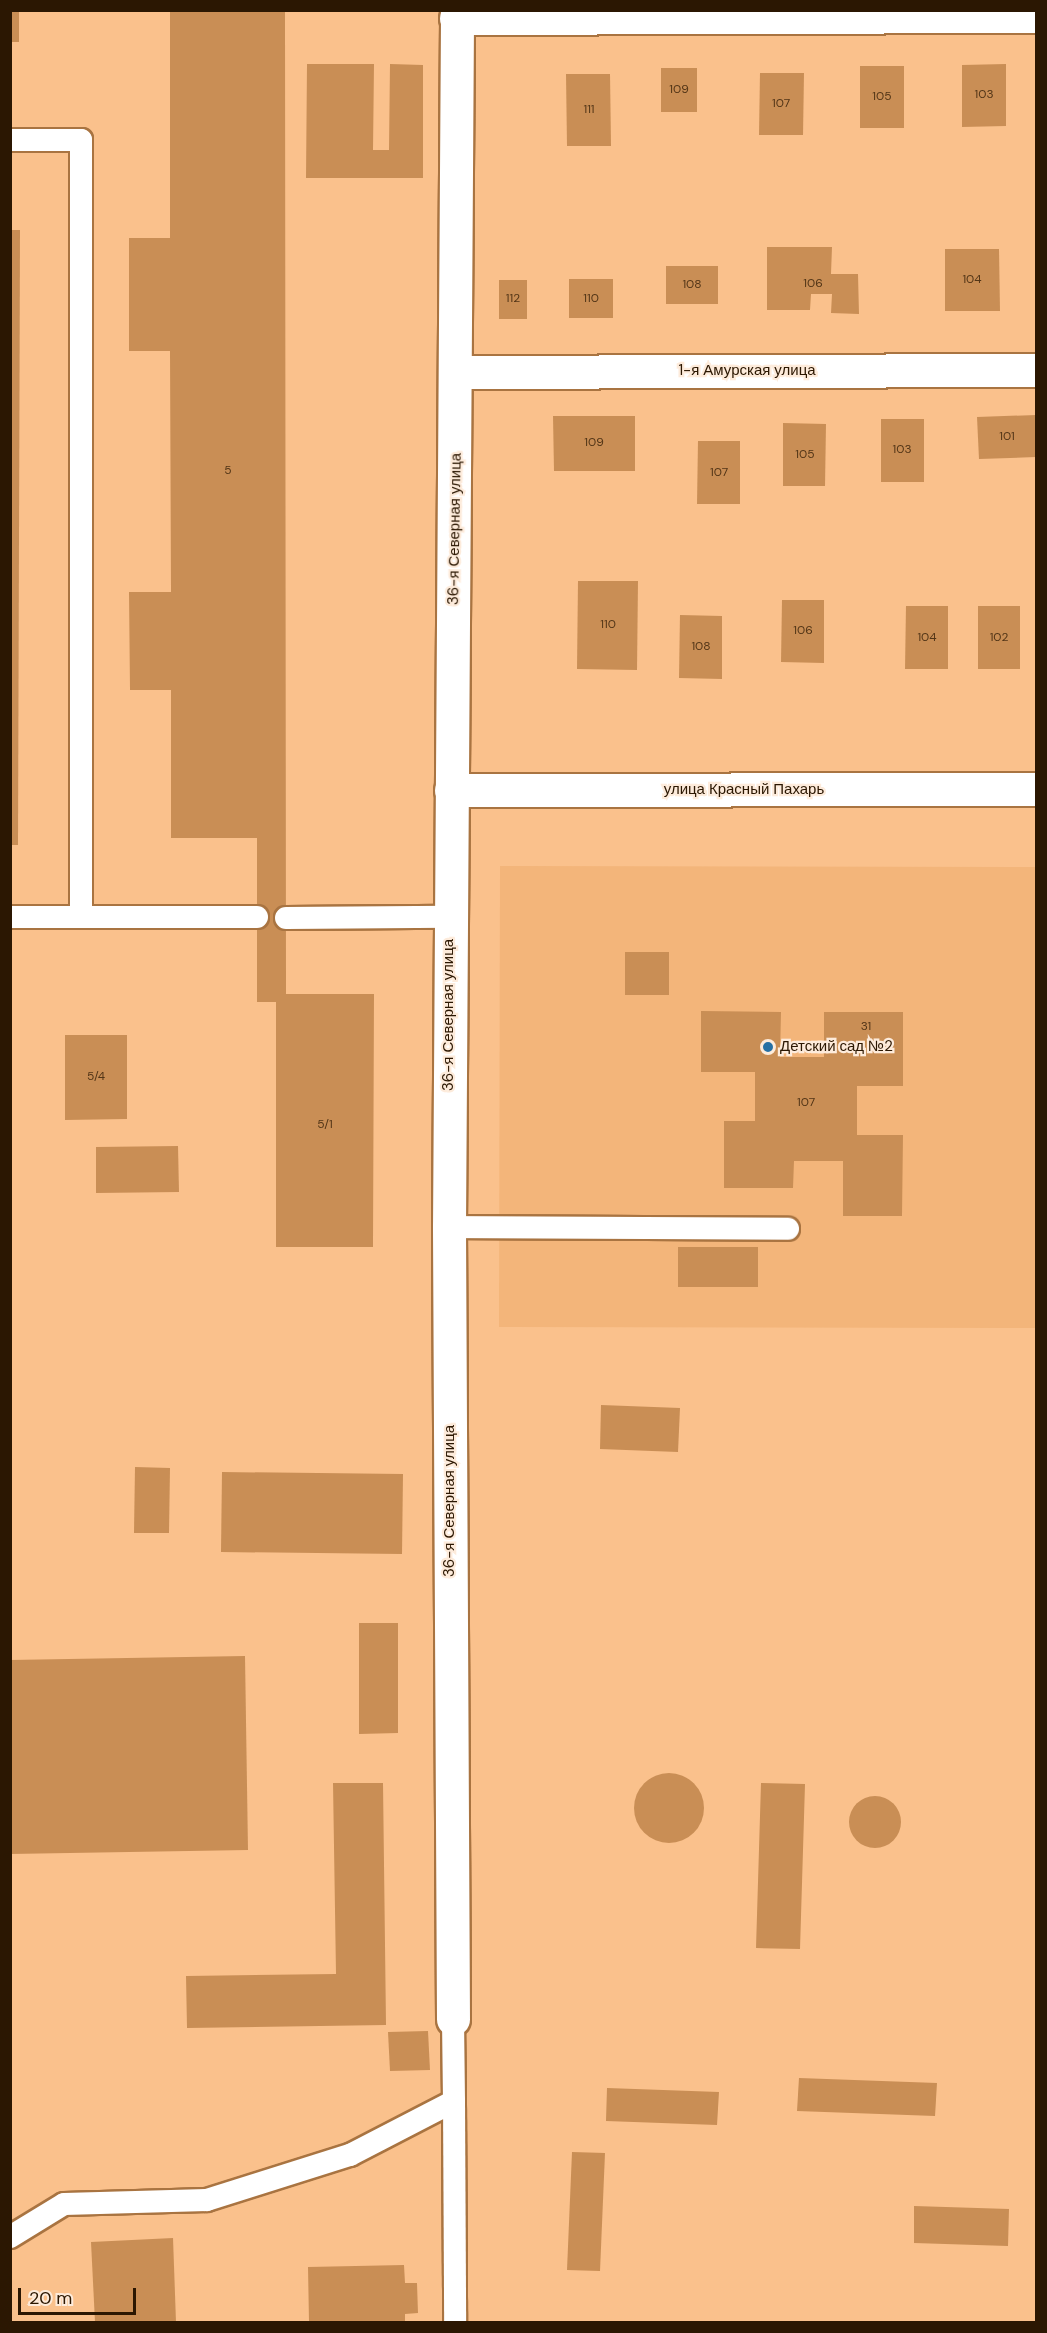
<!DOCTYPE html>
<html>
<head>
<meta charset="utf-8">
<style>
	body { margin:0 }
	#map { position:relative; width:1047px; height:2333px; overflow:hidden; background:#fac18c; font-family:"DM Sans",sans-serif }
	div>[style] { position:absolute }
	[style*='--x'] { left:calc(var(--x)*1px); top:calc(var(--y)*1px); width:calc(var(--w)*1px); rotate:calc(var(--a)*1deg) }
	.built>* { inset:0; background:#f3b57a }
	.building>* { inset:0; background:#c98e55 }
	.round { border-radius:50% }
	.roads { filter:drop-shadow(2px 0 #a97441) drop-shadow(-2px 0 #a97441) drop-shadow(0 2px #a97441) drop-shadow(0 -2px #a97441) }
	.service>* { height:22px; margin:-11px; padding:0 11px; transform-origin:11px; border-radius:11px; background:#fff }
	.minor>* { height:33px; margin:-16.5px; padding:0 16.5px; transform-origin:16.5px; border-radius:16.5px; background:#fff }
	.dots>* { width:16px; height:16px; translate:-50% -50%; box-sizing:border-box; border:3px solid #fdebdb; border-radius:50% }
	span { translate:-50% -50%; white-space:nowrap; text-align:center; line-height:1.15; -webkit-text-stroke:4.5px #fdebdb; paint-order:stroke }
	.number-label { font-size:12px; color:#523517 }
	.number-label span { -webkit-text-stroke-width:0 }
	.street-label { font-size:15px; color:#2b1702 }
	.poi-label { font-size:15px; color:#2b1702 }
	.left { translate:0 -50%; text-align:left }
	.frame { position:absolute; inset:0; border:12px solid #2b1702; pointer-events:none }
	.scale { position:absolute; left:18px; top:2288px; width:118px; height:27px; box-sizing:border-box; border:3px solid #2b1702; border-top:0; padding-left:8px; font-size:18px; line-height:21px; white-space:nowrap; color:#2b1702; -webkit-text-stroke:4px #fdebdb; paint-order:stroke }
</style>
</head>
<body>
<div id="map">
	<div class="built">
		<i style="clip-path:polygon(500px 866px,1036px 867px,1036px 1328px,499px 1327px)"></i>
	</div>
	<div class="building">
		<i style="clip-path:polygon(10px 10px,19px 10px,19px 42px,10px 42px)"></i>
		<i style="clip-path:polygon(170px 10px,285px 10px,286px 994px,374px 994px,373px 1247px,276px 1247px,276px 1002px,257px 1002px,257px 838px,171px 838px,171px 690px,130px 690px,129px 592px,171px 592px,170px 351px,129px 351px,129px 238px,170px 238px)"></i>
		<i style="clip-path:polygon(307px 64px,374px 64px,373px 150px,389px 150px,390px 64px,423px 65px,423px 178px,306px 178px)"></i>
		<i style="clip-path:polygon(1006px 64px,1006px 126px,962px 127px,962px 65px)"></i>
		<i style="clip-path:polygon(860px 66px,904px 66px,904px 128px,860px 128px)"></i>
		<i style="clip-path:polygon(661px 68px,697px 68px,697px 112px,661px 112px)"></i>
		<i style="clip-path:polygon(760px 73px,804px 73px,803px 135px,759px 135px)"></i>
		<i style="clip-path:polygon(566px 74px,610px 74px,611px 146px,567px 146px)"></i>
		<i style="clip-path:polygon(10px 230px,20px 230px,18px 845px,10px 845px)"></i>
		<i style="clip-path:polygon(767px 247px,832px 247px,831px 274px,858px 274px,859px 314px,831px 313px,832px 294px,811px 294px,810px 310px,767px 310px)"></i>
		<i style="clip-path:polygon(945px 249px,999px 249px,1000px 311px,945px 311px)"></i>
		<i style="clip-path:polygon(666px 266px,718px 266px,718px 304px,666px 304px)"></i>
		<i style="clip-path:polygon(569px 279px,613px 279px,613px 318px,569px 318px)"></i>
		<i style="clip-path:polygon(499px 280px,527px 280px,527px 319px,499px 319px)"></i>
		<i style="clip-path:polygon(1036px 415px,1036px 457px,979px 459px,977px 417px)"></i>
		<i style="clip-path:polygon(553px 416px,635px 416px,635px 471px,554px 471px)"></i>
		<i style="clip-path:polygon(881px 419px,924px 419px,924px 482px,881px 482px)"></i>
		<i style="clip-path:polygon(783px 423px,826px 424px,825px 486px,783px 486px)"></i>
		<i style="clip-path:polygon(698px 441px,740px 441px,740px 504px,697px 504px)"></i>
		<i style="clip-path:polygon(578px 581px,638px 581px,637px 670px,577px 669px)"></i>
		<i style="clip-path:polygon(782px 600px,824px 600px,824px 663px,781px 662px)"></i>
		<i style="clip-path:polygon(906px 606px,948px 606px,948px 669px,905px 669px)"></i>
		<i style="clip-path:polygon(978px 606px,1020px 606px,1020px 669px,978px 669px)"></i>
		<i style="clip-path:polygon(680px 615px,722px 616px,722px 679px,679px 678px)"></i>
		<i style="clip-path:polygon(625px 952px,669px 952px,669px 995px,625px 995px)"></i>
		<i style="clip-path:polygon(701px 1011px,781px 1012px,780px 1057px,824px 1057px,824px 1012px,903px 1012px,903px 1086px,857px 1086px,857px 1135px,903px 1135px,902px 1216px,843px 1216px,843px 1161px,794px 1161px,793px 1188px,724px 1188px,724px 1121px,755px 1121px,755px 1072px,701px 1072px)"></i>
		<i style="clip-path:polygon(65px 1035px,127px 1035px,127px 1119px,65px 1120px)"></i>
		<i style="clip-path:polygon(178px 1146px,179px 1192px,96px 1193px,96px 1147px)"></i>
		<i style="clip-path:polygon(678px 1247px,758px 1247px,758px 1287px,678px 1287px)"></i>
		<i style="clip-path:polygon(601px 1405px,680px 1408px,678px 1452px,600px 1449px)"></i>
		<i style="clip-path:polygon(135px 1467px,170px 1468px,169px 1533px,134px 1533px)"></i>
		<i style="clip-path:polygon(222px 1472px,403px 1474px,402px 1554px,221px 1552px)"></i>
		<i style="clip-path:polygon(359px 1623px,398px 1623px,398px 1733px,359px 1734px)"></i>
		<i style="clip-path:polygon(245px 1656px,248px 1850px,10px 1854px,10px 1660px)"></i>
		<i class="round" style="left:634px;top:1773px;width:70px;height:70px"></i>
		<i style="clip-path:polygon(333px 1783px,383px 1783px,386px 2025px,187px 2028px,186px 1976px,336px 1974px)"></i>
		<i style="clip-path:polygon(761px 1783px,805px 1784px,800px 1949px,756px 1948px)"></i>
		<i class="round" style="left:849px;top:1796px;width:52px;height:52px"></i>
		<i style="clip-path:polygon(428px 2031px,430px 2070px,390px 2071px,388px 2032px)"></i>
		<i style="clip-path:polygon(799px 2078px,937px 2083px,935px 2116px,797px 2111px)"></i>
		<i style="clip-path:polygon(607px 2088px,719px 2092px,717px 2125px,606px 2121px)"></i>
		<i style="clip-path:polygon(572px 2152px,605px 2153px,600px 2271px,567px 2270px)"></i>
		<i style="clip-path:polygon(914px 2206px,1009px 2209px,1008px 2246px,914px 2243px)"></i>
		<i style="clip-path:polygon(173px 2238px,176px 2322px,95px 2322px,91px 2242px)"></i>
		<i style="clip-path:polygon(404px 2265px,405px 2283px,417px 2283px,418px 2313px,405px 2314px,405px 2322px,309px 2322px,308px 2267px)"></i>
	</div>
	<div class="roads">
		<div class="service">
			<i style="--x:10;--y:140;--w:71;--a:0"></i>
			<i style="--x:81;--y:140;--w:777;--a:90"></i>
			<i style="--x:10;--y:917;--w:247;--a:0"></i>
			<i style="--x:286;--y:918;--w:163;--a:-0.4"></i>
			<i style="--x:449;--y:1227;--w:339;--a:0.3"></i>
			<i style="--x:454;--y:2101;--w:221;--a:89.7"></i>
			<i style="--x:10;--y:2237;--w:63;--a:-31.4"></i>
			<i style="--x:64;--y:2204;--w:143;--a:-1.6"></i>
			<i style="--x:207;--y:2200;--w:150;--a:-17.5"></i>
			<i style="--x:350;--y:2155;--w:117;--a:-27.4"></i>
			<i style="--x:454;--y:2101;--w:82;--a:-90.7"></i>
		</div>
		<div class="minor">
			<i style="--x:456;--y:18;--w:580;--a:-0.2"></i>
			<i style="--x:458;--y:372;--w:578;--a:-0.2"></i>
			<i style="--x:451;--y:790;--w:585;--a:-0.1"></i>
			<i style="--x:453;--y:2019;--w:792;--a:-90.29"></i>
			<i style="--x:449;--y:1227;--w:1217;--a:-89.62"></i>
		</div>
	</div>
	<div class="dots">
		<i style="left:768px;top:1047px;background:#2770a4"></i>
	</div>
	<div class="number-label">
		<span style="left:679px;top:90px">109</span>
		<span style="left:984px;top:95px">103</span>
		<span style="left:882px;top:97px">105</span>
		<span style="left:781px;top:104px">107</span>
		<span style="left:589px;top:110px">111</span>
		<span style="left:972px;top:280px">104</span>
		<span style="left:813px;top:284px">106</span>
		<span style="left:692px;top:285px">108</span>
		<span style="left:513px;top:299px">112</span>
		<span style="left:591px;top:299px">110</span>
		<span style="left:1007px;top:437px">101</span>
		<span style="left:594px;top:443px">109</span>
		<span style="left:902px;top:450px">103</span>
		<span style="left:805px;top:455px">105</span>
		<span style="left:228px;top:471px">5</span>
		<span style="left:719px;top:473px">107</span>
		<span style="left:608px;top:625px">110</span>
		<span style="left:803px;top:631px">106</span>
		<span style="left:927px;top:638px">104</span>
		<span style="left:999px;top:638px">102</span>
		<span style="left:701px;top:647px">108</span>
		<span style="left:866px;top:1027px">31</span>
		<span style="left:96px;top:1077px">5/4</span>
		<span style="left:806px;top:1103px">107</span>
		<span style="left:325px;top:1125px">5/1</span>
	</div>
	<div class="street-label">
		<span style="left:747px;top:371px">1-я Амурская улица</span>
		<span style="left:455px;top:529px;rotate:-89deg">36-я Северная улица</span>
		<span style="left:744px;top:790px">улица Красный Пахарь</span>
		<span style="left:449px;top:1015px;rotate:-90deg">36-я Северная улица</span>
		<span style="left:450px;top:1501px;rotate:-90deg">36-я Северная улица</span>
	</div>
	<div class="poi-label">
		<span class="left" style="left:780px;top:1047px">Детский сад №2</span>
	</div>
	<div class="frame"></div>
	<div class="scale">20 m</div>
</div>
</body>
</html>
